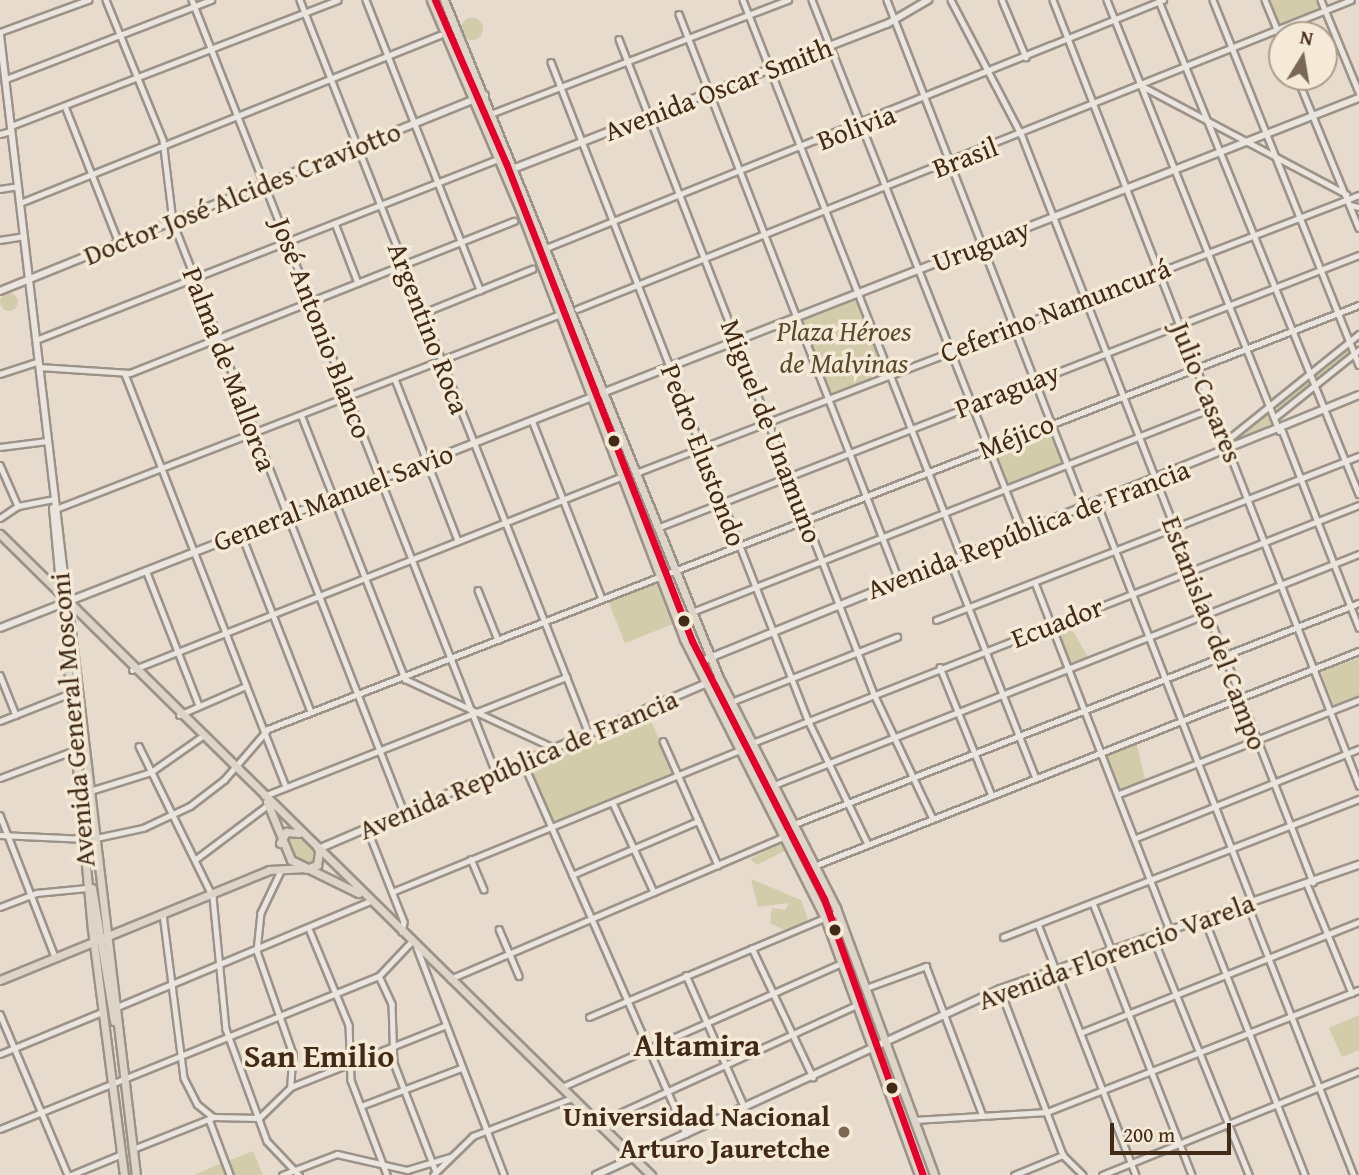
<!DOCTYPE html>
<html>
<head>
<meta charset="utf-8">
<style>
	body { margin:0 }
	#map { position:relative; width:1359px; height:1175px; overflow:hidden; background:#e6dbcc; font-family:"Gentium Book Plus",serif }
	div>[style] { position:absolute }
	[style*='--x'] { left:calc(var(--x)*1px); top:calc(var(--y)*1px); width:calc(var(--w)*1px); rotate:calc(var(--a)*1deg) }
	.green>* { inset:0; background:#d2ccaa }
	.round { border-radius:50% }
	.roads { filter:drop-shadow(2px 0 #9c9388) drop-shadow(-2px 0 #9c9388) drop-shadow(0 2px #9c9388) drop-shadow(0 -2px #9c9388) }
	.street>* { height:4.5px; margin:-2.25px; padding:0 2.25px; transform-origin:2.25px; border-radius:2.25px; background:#eae5de }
	.secondary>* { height:6px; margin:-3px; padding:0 3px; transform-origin:3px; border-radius:3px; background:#eae5de }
	.primary>* { height:7px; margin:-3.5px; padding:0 3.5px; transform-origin:3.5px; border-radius:3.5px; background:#ded5c9 }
	.bus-1>* { height:7px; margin:-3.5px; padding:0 3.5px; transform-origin:3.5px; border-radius:3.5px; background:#e4002b }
	.dots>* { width:19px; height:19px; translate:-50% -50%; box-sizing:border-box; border:4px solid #f5e9d7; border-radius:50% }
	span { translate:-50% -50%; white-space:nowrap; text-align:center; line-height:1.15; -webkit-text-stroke:7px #f5e9d7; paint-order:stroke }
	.street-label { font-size:28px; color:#422b16 }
	.park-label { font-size:28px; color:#5b492e; font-style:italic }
	.poi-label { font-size:28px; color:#422b16; font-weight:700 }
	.right { translate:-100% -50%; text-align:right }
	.quarter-label { font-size:32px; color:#422b16; font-weight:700 }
	.north { position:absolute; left:1268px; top:21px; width:70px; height:70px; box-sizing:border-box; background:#f5e9d7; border:2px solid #ad9d8a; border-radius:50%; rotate:11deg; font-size:19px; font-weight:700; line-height:28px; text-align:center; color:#422b16 }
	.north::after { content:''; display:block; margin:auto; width:24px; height:32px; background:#7b6956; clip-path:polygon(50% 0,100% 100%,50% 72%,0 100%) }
	.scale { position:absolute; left:1110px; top:1123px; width:121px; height:32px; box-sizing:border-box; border:4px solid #422b16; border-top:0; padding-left:9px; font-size:21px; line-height:24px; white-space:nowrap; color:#422b16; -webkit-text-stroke:5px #f5e9d7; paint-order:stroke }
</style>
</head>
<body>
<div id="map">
	<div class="green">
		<i style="clip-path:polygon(1265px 0,1321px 0,1325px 11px,1278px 31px)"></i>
		<i class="round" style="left:461px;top:18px;width:22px;height:22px"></i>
		<i class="round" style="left:0;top:293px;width:18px;height:18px"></i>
		<i style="clip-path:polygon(855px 297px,885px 373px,831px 393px,801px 318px)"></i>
		<i style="clip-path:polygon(1345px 349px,1350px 355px,1318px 380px,1316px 372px)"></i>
		<i style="clip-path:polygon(1307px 382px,1310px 388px,1277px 410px,1276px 405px)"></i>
		<i style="clip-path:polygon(1266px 415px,1276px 429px,1234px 446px,1232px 441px)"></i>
		<i style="clip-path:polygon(1050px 427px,1065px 464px,1008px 486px,994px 450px)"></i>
		<i style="clip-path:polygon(657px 582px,673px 624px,625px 643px,608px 601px)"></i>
		<i style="clip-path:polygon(64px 608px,75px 692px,91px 838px,93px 881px)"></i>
		<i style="clip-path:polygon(1068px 623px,1088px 657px,1069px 663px,1056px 627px)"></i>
		<i style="clip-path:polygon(1359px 658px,1359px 699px,1335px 708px,1321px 672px)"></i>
		<i style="clip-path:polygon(648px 714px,674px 774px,554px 823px,528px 765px)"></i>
		<i style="clip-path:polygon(1136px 742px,1146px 783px,1120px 792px,1105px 754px)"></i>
		<i style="clip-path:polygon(296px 834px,317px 854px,307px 868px,288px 854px,284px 836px)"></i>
		<i style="clip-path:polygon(780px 843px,786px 850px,757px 865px,750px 859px)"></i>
		<i style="clip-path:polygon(751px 879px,801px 900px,808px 920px,785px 930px,770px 923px,772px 908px,785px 910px,789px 903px,758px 907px)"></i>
		<i style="clip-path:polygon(1359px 1015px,1359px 1050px,1342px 1057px,1329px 1028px)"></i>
		<i style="clip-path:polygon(253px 1151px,263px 1175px,233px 1175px,228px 1161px)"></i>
		<i style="clip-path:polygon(222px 1163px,227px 1175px,194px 1175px)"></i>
	</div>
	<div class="roads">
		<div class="street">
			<i style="--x:106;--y:0;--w:151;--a:67.8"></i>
			<i style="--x:163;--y:140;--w:83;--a:83"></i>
			<i style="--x:173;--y:222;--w:634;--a:68.62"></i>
			<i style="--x:192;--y:0;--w:831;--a:68.53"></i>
			<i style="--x:300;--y:0;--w:789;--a:68.51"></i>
			<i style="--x:366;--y:0;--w:312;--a:68.5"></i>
			<i style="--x:743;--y:0;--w:596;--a:68.56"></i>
			<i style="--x:812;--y:0;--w:571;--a:68.42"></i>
			<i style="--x:887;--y:0;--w:544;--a:68.77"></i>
			<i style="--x:951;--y:0;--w:153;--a:62.4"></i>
			<i style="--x:1022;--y:136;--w:801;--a:68.69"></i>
			<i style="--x:1002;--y:0;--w:62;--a:67.2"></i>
			<i style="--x:1053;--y:0;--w:843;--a:68.7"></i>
			<i style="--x:1107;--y:0;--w:464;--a:68.2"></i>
			<i style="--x:1213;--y:0;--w:393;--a:68.2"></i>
			<i style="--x:1265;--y:0;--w:44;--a:67.5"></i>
			<i style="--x:1321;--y:0;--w:100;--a:67.6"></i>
			<i style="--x:1159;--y:1;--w:532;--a:67.92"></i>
			<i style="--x:679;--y:14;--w:607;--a:68.76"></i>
			<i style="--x:0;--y:32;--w:94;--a:-20"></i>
			<i style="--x:619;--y:39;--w:703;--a:68.73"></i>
			<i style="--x:874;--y:694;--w:138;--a:64.7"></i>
			<i style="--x:551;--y:62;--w:706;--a:68.67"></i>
			<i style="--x:808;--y:720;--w:138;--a:64.2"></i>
			<i style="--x:1297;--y:77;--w:163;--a:67.7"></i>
			<i style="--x:6;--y:79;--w:220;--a:-21.1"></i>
			<i style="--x:1144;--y:87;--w:229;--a:27.9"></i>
			<i style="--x:65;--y:106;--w:147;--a:68.5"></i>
			<i style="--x:493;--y:113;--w:316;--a:-21"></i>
			<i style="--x:11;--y:126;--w:350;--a:-21.1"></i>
			<i style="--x:0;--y:134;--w:11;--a:-15"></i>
			<i style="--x:0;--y:189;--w:18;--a:-9"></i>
			<i style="--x:20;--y:203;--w:452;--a:-21.8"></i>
			<i style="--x:1350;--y:205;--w:9;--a:13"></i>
			<i style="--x:335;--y:223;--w:64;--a:69"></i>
			<i style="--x:0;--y:240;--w:24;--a:-9"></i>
			<i style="--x:546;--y:248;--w:665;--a:-21.9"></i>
			<i style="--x:577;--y:309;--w:833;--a:-21.76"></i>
			<i style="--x:423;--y:313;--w:118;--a:-22"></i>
			<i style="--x:36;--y:340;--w:496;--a:-21.4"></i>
			<i style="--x:39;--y:367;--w:91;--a:3.8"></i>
			<i style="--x:130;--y:373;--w:413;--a:-21.6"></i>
			<i style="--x:0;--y:374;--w:40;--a:-18"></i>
			<i style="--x:125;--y:374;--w:442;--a:68.7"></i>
			<i style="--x:395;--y:379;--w:174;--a:68.7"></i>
			<i style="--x:302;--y:417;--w:282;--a:68.5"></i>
			<i style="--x:405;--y:679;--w:164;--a:24.8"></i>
			<i style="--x:1274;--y:418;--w:109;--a:-38.7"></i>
			<i style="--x:532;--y:420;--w:192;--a:68.6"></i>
			<i style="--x:1282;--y:430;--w:212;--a:68.7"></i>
			<i style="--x:1226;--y:441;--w:171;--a:-38.8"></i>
			<i style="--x:0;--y:447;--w:47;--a:-7.3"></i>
			<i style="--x:0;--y:465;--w:45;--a:66.3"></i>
			<i style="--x:636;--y:473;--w:775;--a:-21.03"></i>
			<i style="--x:1097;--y:503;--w:429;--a:68.7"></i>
			<i style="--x:53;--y:510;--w:541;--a:-21.11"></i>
			<i style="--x:0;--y:518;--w:22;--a:-34"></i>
			<i style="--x:18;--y:506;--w:37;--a:-11"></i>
			<i style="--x:657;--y:528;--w:753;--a:-21.25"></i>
			<i style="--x:241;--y:533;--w:192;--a:68.6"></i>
			<i style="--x:950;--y:560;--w:234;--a:68.5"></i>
			<i style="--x:146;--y:570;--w:145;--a:68.6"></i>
			<i style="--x:1036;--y:585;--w:370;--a:68.8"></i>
			<i style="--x:478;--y:590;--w:54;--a:68.2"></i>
			<i style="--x:692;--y:612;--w:559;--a:-21.42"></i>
			<i style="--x:936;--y:620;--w:454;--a:-21.2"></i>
			<i style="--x:940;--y:667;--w:139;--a:68"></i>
			<i style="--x:132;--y:670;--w:523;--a:-21.56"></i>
			<i style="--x:0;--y:675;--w:43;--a:68.2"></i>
			<i style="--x:736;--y:700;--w:173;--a:-21.4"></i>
			<i style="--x:179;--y:715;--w:73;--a:-23.4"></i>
			<i style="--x:0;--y:721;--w:76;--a:-21.5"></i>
			<i style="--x:663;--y:741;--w:136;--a:66.1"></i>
			<i style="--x:755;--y:742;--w:649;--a:-21.42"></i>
			<i style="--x:139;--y:746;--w:168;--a:63.9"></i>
			<i style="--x:213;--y:897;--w:133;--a:84.4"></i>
			<i style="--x:226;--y:1029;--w:119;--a:69.9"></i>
			<i style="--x:267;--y:1141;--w:47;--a:46.7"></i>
			<i style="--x:523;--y:762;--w:406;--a:66.3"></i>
			<i style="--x:0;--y:778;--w:83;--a:-20.4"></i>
			<i style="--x:774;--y:785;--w:629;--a:-21.55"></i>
			<i style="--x:90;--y:791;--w:64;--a:-17.3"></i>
			<i style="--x:151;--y:772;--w:61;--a:-35"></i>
			<i style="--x:1119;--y:794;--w:258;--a:-21.4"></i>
			<i style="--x:264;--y:796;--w:325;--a:-21.5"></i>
			<i style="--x:613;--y:803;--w:98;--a:65.3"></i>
			<i style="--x:0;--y:815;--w:152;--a:68.8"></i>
			<i style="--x:367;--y:828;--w:101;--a:68.5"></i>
			<i style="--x:404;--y:922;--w:10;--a:101"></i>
			<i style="--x:0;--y:835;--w:86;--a:2.7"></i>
			<i style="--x:96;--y:838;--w:48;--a:-12"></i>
			<i style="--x:143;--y:828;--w:52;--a:-25.1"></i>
			<i style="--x:190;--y:806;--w:43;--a:-37.4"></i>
			<i style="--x:224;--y:780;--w:67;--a:-49.2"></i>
			<i style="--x:268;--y:729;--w:1170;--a:-21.24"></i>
			<i style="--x:1136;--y:838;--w:240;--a:-21.8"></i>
			<i style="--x:196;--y:859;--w:90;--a:-36.9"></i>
			<i style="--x:471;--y:859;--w:33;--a:67"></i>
			<i style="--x:814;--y:866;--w:586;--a:-21.53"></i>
			<i style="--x:282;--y:869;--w:49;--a:115.5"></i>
			<i style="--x:261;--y:913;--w:38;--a:96"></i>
			<i style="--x:257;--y:951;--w:109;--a:70.7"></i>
			<i style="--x:293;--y:1054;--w:32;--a:94"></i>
			<i style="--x:572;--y:875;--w:137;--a:-23.2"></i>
			<i style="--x:1307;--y:884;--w:118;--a:67.6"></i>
			<i style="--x:392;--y:892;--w:380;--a:-22.2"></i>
			<i style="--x:1093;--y:903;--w:52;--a:68.4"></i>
			<i style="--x:1248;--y:905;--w:290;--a:68.6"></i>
			<i style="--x:0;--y:907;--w:39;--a:-21"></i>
			<i style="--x:36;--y:893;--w:51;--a:-5.6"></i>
			<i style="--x:163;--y:914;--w:165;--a:82.7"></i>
			<i style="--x:184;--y:1078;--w:29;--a:63"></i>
			<i style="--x:197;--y:1104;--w:21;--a:39"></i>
			<i style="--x:1205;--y:920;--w:274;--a:68.6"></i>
			<i style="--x:1038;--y:924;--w:269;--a:68.7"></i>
			<i style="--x:499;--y:929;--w:51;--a:66.9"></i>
			<i style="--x:310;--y:931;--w:102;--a:67.5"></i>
			<i style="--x:349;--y:1025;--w:55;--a:87.9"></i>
			<i style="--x:351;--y:1080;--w:102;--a:69.2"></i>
			<i style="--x:1003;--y:937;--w:382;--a:-21.2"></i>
			<i style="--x:1153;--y:937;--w:257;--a:68"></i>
			<i style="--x:417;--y:948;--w:243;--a:69"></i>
			<i style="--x:752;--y:948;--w:143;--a:64.7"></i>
			<i style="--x:1105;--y:953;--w:238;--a:68.6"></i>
			<i style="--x:686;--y:975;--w:145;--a:66.1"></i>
			<i style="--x:379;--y:976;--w:31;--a:65"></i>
			<i style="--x:392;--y:1004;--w:59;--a:88.1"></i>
			<i style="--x:394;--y:1063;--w:117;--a:68.9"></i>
			<i style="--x:450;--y:979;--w:359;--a:-23.1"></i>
			<i style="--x:780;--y:838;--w:23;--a:-41"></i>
			<i style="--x:797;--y:823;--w:604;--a:-21.38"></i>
			<i style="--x:866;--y:988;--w:64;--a:-20.1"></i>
			<i style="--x:926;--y:966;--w:160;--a:69.2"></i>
			<i style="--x:1000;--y:989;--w:178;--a:69.2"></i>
			<i style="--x:1063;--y:1155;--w:28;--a:45"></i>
			<i style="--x:117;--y:1007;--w:274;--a:-22.7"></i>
			<i style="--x:0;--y:1014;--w:175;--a:67.1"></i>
			<i style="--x:589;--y:1017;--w:269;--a:-22.8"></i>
			<i style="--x:1080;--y:1033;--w:300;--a:-21.7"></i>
			<i style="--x:0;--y:1054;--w:110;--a:-22.4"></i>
			<i style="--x:562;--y:1087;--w:306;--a:-23.9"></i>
			<i style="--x:361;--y:1106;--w:107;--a:-20.8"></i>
			<i style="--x:209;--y:1119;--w:60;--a:69.4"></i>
			<i style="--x:914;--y:1120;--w:133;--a:-3.4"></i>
			<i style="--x:1047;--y:1112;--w:335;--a:-21.4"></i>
			<i style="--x:598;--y:1123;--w:285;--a:-24.5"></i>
			<i style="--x:0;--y:1129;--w:409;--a:-22"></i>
			<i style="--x:379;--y:976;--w:47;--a:-46.7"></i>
			<i style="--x:133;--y:1149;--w:87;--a:-21.6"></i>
			<i style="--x:214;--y:1117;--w:45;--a:1.3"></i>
			<i style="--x:259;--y:1118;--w:45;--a:-44.1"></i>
			<i style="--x:291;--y:1087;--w:165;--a:-21.7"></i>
			<i style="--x:71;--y:1175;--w:55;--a:-22.4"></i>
			<i style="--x:282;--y:1175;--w:59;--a:-20.9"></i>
			<i style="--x:337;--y:1154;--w:72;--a:12.9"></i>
			<i style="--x:407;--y:1170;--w:45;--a:-16.8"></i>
			<i style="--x:433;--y:1175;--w:56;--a:-44.3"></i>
			<i style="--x:473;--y:1136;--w:106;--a:-21"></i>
			<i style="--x:1014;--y:1175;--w:53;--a:-22.2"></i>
			<i style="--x:1102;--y:1175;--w:277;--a:-22"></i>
		</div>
		<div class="secondary">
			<i style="--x:0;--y:35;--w:569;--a:83.24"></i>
			<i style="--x:515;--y:168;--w:399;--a:-21.2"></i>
			<i style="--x:887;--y:24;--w:48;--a:-30.3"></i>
			<i style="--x:0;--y:291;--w:523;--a:-22"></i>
			<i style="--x:53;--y:508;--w:87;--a:84.7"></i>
			<i style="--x:0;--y:628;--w:1459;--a:-21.31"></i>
			<i style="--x:697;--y:663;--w:714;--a:-22.04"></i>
			<i style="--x:318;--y:849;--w:436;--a:-23.1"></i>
			<i style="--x:596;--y:1175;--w:445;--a:-24.7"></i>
			<i style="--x:1000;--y:989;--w:380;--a:-19.1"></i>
		</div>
		<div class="primary">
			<i style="--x:431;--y:0;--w:236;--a:67"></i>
			<i style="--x:523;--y:217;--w:452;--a:69.1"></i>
			<i style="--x:684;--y:639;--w:313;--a:63.2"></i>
			<i style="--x:825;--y:918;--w:274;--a:69.9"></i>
			<i style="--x:444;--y:0;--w:732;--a:67.92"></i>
			<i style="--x:719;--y:678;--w:258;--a:63"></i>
			<i style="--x:836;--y:908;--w:284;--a:69.8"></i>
			<i style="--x:0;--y:534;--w:914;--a:44.56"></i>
			<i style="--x:62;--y:601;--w:329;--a:84.8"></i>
			<i style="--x:92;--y:929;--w:248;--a:82.6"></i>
			<i style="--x:68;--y:606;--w:573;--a:83.19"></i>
			<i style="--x:267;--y:802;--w:63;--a:67.5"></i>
			<i style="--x:291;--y:860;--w:75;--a:26.2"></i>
			<i style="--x:280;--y:843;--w:13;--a:-61"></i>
			<i style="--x:286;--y:832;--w:13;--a:4"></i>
			<i style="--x:306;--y:869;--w:12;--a:-20"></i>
			<i style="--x:317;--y:865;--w:12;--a:-81"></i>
			<i style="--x:92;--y:888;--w:135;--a:80.6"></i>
			<i style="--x:0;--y:980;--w:291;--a:-22.2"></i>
			<i style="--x:269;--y:870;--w:33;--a:-3"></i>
		</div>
	</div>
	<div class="bus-1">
		<i style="--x:435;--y:0;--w:178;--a:66.5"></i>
		<i style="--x:506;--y:163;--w:513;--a:68.74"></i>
		<i style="--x:692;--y:641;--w:290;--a:62.9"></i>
		<i style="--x:824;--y:899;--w:293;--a:70.3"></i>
	</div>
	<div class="dots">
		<i style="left:614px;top:441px;background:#422b16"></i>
		<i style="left:684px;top:621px;background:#422b16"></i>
		<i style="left:835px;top:930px;background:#422b16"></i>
		<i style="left:892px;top:1088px;background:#422b16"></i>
		<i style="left:844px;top:1132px;background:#7b6956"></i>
	</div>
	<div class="street-label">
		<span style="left:718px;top:89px;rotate:-21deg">Avenida Oscar Smith</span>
		<span style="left:856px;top:127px;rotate:-21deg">Bolivia</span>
		<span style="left:965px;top:157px;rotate:-21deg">Brasil</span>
		<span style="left:242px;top:193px;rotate:-22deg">Doctor José Alcides Craviotto</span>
		<span style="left:981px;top:245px;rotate:-21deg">Uruguay</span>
		<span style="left:1055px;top:310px;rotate:-21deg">Ceferino Namuncurá</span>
		<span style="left:322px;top:328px;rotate:69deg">José Antonio Blanco</span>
		<span style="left:429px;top:328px;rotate:69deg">Argentino Roca</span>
		<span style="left:230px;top:369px;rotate:69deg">Palma de Mallorca</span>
		<span style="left:1007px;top:390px;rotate:-21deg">Paraguay</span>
		<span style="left:1207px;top:392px;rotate:68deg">Julio Casares</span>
		<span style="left:772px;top:431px;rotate:69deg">Miguel de Unamuno</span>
		<span style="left:1016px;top:436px;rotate:-22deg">Méjico</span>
		<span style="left:704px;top:455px;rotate:69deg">Pedro Elustondo</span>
		<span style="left:333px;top:497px;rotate:-21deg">General Manuel Savio</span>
		<span style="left:1028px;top:529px;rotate:-21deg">Avenida República de Francia</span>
		<span style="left:1057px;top:622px;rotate:-21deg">Ecuador</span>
		<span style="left:1215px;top:633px;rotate:69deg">Estanislao del Campo</span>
		<span style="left:72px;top:720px;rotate:-95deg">Avenida General Mosconi</span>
		<span style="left:518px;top:764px;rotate:-23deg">Avenida República de Francia</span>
		<span style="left:1116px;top:951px;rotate:-20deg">Avenida Florencio Varela</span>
	</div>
	<div class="park-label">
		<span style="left:844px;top:347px">Plaza Héroes<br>de Malvinas</span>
	</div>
	<div class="poi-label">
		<span class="right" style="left:830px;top:1132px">Universidad Nacional<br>Arturo Jauretche</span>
	</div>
	<div class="quarter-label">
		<span style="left:697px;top:1045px">Altamira</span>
		<span style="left:319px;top:1056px">San Emilio</span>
	</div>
	<div class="north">N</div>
	<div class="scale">200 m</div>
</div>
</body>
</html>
